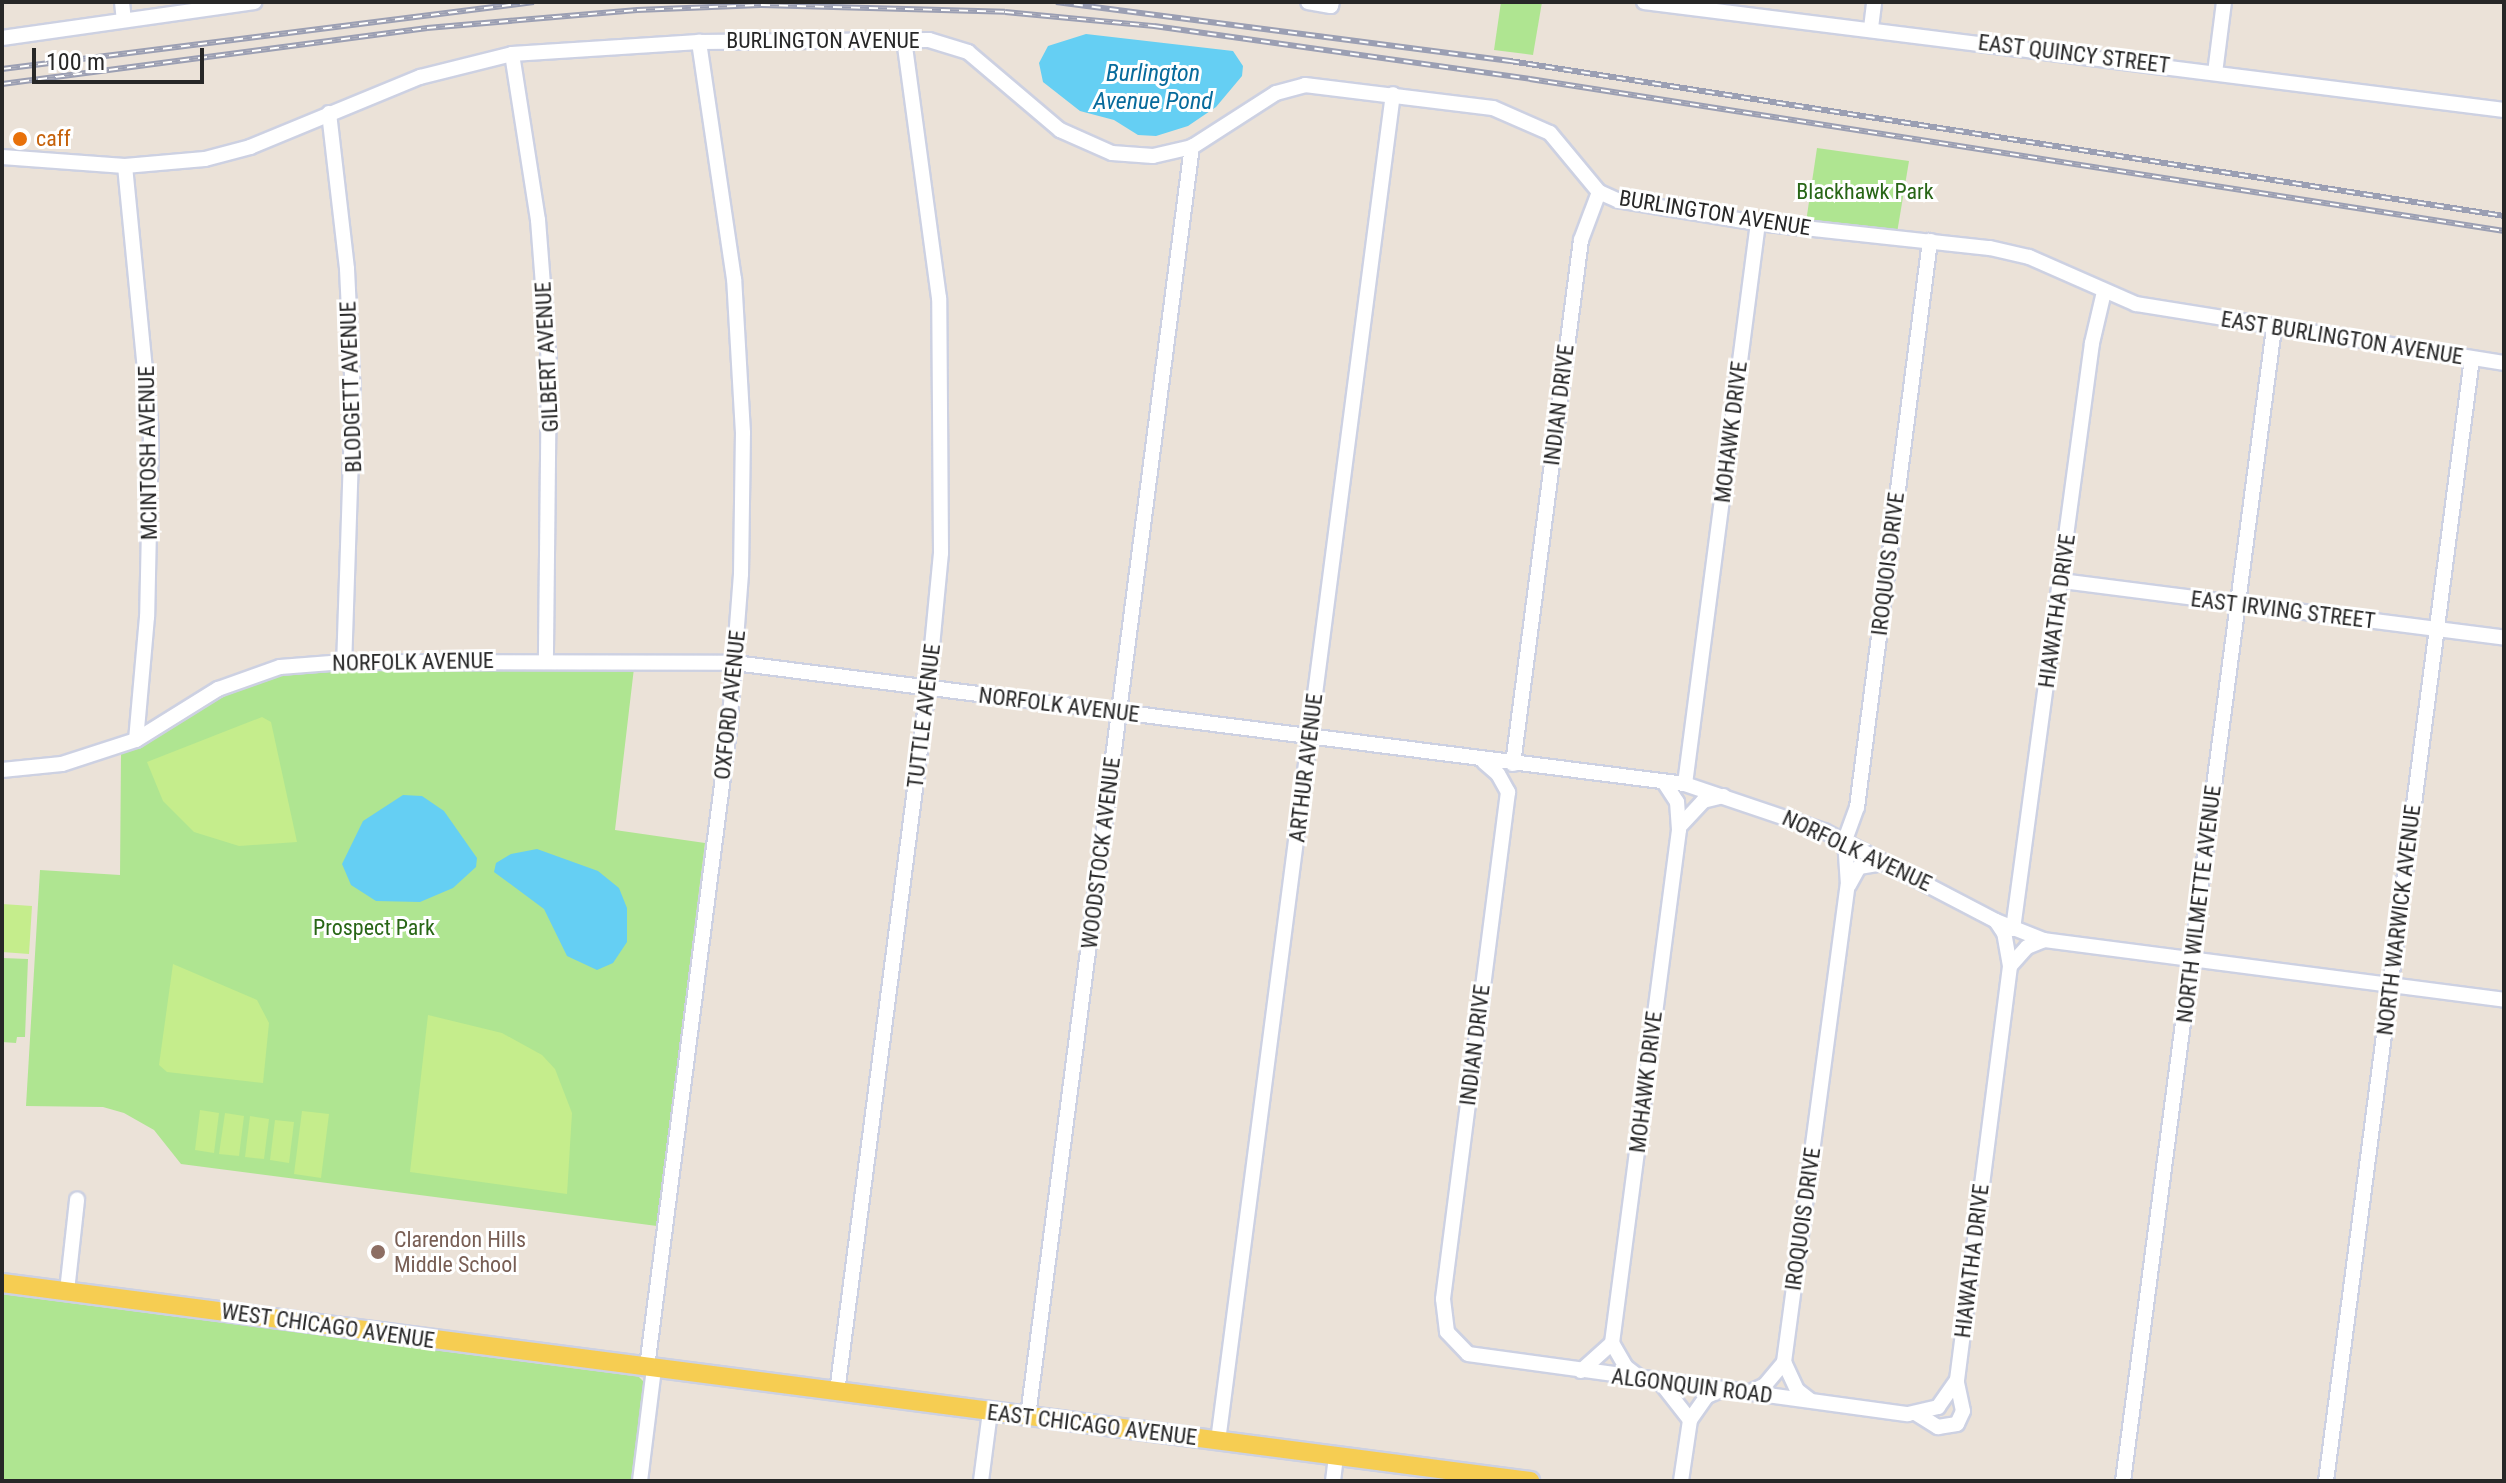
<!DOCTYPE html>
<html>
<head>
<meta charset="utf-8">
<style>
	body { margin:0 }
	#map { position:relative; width:2506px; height:1483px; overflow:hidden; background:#ebe2d8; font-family:"Roboto Condensed",sans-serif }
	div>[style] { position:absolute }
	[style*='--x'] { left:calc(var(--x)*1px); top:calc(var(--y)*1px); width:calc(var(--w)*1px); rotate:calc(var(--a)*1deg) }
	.green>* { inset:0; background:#afe591 }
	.pitch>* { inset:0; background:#c5ed8c }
	.water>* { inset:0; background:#65cff3 }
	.roads { filter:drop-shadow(2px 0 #cdd1e2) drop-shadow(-2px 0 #cdd1e2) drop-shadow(0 2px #cdd1e2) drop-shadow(0 -2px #cdd1e2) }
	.minor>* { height:14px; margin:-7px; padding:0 7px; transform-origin:7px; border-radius:7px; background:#fff }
	.major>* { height:18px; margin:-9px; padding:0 9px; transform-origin:9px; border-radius:9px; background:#f6cd52 }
	.rail>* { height:6px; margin-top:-3px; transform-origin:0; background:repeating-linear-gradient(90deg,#fff 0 9px,#9b9fb3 0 18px); box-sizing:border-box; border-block:2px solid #9b9fb3 }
	.dots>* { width:22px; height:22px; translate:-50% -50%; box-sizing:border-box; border:4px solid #fff; border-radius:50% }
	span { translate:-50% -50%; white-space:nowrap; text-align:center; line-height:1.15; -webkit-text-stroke:6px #fff; paint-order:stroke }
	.street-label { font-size:22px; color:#272727 }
	.food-label { font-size:22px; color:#c56008 }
	.left { translate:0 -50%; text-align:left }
	.park-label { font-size:22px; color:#286616 }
	.education-label { font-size:22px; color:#785e54 }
	.water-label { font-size:24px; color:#076b9c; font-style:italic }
	.frame { position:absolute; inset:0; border:4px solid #272727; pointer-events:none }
	.scale { position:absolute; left:32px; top:48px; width:172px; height:36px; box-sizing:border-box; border:4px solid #272727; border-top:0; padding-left:10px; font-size:24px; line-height:28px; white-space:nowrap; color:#272727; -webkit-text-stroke:6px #fff; paint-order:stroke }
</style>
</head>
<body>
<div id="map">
	<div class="green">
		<i style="clip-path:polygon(1501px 2px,1542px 2px,1533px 55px,1494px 50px)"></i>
		<i style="clip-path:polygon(1817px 148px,1909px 161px,1897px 233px,1806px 222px)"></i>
		<i style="clip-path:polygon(634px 668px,615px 830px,705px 843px,657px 1226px,181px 1164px,154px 1130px,124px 1113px,103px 1107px,26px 1106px,40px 870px,120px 875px,121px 754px,241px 687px,281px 675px,339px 669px)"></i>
		<i style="clip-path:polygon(2px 958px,28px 959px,25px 1037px,17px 1037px,16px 1043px,2px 1042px)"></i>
		<i style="clip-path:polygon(2px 1291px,638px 1376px,646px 1384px,633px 1481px,2px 1481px)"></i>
	</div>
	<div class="pitch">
		<i style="clip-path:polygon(262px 717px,271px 722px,297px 842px,239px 846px,194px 832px,163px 801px,147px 762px)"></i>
		<i style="clip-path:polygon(2px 904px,32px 906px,29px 954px,2px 952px)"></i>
		<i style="clip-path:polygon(173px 964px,257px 1000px,269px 1023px,263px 1083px,167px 1072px,159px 1065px)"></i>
		<i style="clip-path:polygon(428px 1015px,502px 1033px,542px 1055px,555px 1069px,572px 1113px,567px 1194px,410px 1172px)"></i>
		<i style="clip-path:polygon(200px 1110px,219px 1113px,214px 1153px,195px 1150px)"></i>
		<i style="clip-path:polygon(302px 1111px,329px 1114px,321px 1178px,294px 1174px)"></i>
		<i style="clip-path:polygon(225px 1113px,244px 1116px,239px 1156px,219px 1154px)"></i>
		<i style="clip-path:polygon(250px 1116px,269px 1119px,264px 1159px,245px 1157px)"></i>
		<i style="clip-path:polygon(275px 1120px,294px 1122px,289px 1163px,270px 1160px)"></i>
	</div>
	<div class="water">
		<i style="clip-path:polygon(1086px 34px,1233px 51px,1243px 66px,1242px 76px,1216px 107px,1188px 126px,1156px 136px,1138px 135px,1114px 120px,1080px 111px,1043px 82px,1039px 63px,1048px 46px)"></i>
		<i style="clip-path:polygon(403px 795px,422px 796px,444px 811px,477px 858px,476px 867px,453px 888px,420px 902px,376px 901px,351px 885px,342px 864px,363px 821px)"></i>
		<i style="clip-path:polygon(537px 849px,598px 871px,619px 888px,627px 908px,627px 942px,613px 963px,597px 970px,567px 956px,544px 909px,494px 872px,496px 863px,511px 854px)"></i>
	</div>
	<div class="roads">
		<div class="minor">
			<i style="--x:122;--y:2;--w:18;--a:84"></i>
			<i style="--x:1308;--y:2;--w:23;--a:10"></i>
			<i style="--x:1331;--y:6;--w:4;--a:-76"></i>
			<i style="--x:1644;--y:2;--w:867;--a:7.16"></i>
			<i style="--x:1871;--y:28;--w:26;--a:-83"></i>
			<i style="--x:2;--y:38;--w:255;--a:-8.1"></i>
			<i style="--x:512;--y:54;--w:168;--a:81.1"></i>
			<i style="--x:538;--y:220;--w:143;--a:85.6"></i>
			<i style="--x:549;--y:363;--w:298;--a:90.6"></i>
			<i style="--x:2215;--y:73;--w:72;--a:-82.8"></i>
			<i style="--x:329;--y:113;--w:157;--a:83.4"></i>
			<i style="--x:347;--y:269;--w:127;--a:87.3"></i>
			<i style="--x:353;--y:396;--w:266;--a:91.9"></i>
			<i style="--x:2;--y:157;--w:123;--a:4.2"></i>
			<i style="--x:125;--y:166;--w:80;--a:-5"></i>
			<i style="--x:205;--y:159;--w:47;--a:-14.9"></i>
			<i style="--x:250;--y:147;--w:184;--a:-22.4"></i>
			<i style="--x:420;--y:77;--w:95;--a:-14"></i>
			<i style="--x:512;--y:54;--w:187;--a:-3.7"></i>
			<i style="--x:699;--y:42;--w:230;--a:-0.5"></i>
			<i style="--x:929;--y:40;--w:41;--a:17.1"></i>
			<i style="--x:968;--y:52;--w:121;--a:40.3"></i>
			<i style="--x:1060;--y:130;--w:57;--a:23.9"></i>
			<i style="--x:1112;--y:153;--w:41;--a:4.2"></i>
			<i style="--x:1153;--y:156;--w:40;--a:-13"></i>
			<i style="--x:1192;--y:147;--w:100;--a:-32.7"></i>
			<i style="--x:1276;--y:93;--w:30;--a:-15"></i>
			<i style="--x:1305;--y:85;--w:189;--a:7"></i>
			<i style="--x:1493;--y:108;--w:62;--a:23.7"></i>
			<i style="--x:1550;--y:133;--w:77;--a:50.3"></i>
			<i style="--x:1599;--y:192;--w:20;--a:24"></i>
			<i style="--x:1617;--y:200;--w:143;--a:9.3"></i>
			<i style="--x:1758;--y:223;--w:233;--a:6.2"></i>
			<i style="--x:1990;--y:248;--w:40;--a:13"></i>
			<i style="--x:2029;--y:257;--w:117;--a:23.7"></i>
			<i style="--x:2136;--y:304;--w:373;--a:9.1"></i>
			<i style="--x:125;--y:166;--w:267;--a:84.4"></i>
			<i style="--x:151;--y:432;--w:185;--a:91.2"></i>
			<i style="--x:147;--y:617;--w:123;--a:95.1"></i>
			<i style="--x:2062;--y:581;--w:446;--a:7.3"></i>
			<i style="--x:1484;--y:762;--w:18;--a:41"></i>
			<i style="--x:1498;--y:774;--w:21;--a:61"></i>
			<i style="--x:1508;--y:792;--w:511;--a:97.31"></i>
			<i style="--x:1443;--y:1299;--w:33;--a:83"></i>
			<i style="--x:1447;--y:1332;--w:30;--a:46"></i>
			<i style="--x:1468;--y:1354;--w:444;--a:7.8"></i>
			<i style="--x:1908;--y:1414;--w:31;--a:-13"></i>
			<i style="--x:1938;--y:1407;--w:33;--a:-55"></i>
			<i style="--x:1957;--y:1380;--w:417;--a:-82.7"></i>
			<i style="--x:2010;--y:966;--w:34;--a:-100"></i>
			<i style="--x:2004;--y:933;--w:14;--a:-124"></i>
			<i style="--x:1513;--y:764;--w:528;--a:-82.61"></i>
			<i style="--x:1581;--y:240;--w:51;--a:-69.4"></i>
			<i style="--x:2;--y:770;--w:60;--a:-5.7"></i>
			<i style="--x:62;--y:764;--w:78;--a:-18"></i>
			<i style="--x:136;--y:740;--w:97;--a:-31.9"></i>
			<i style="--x:218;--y:689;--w:66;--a:-19.5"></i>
			<i style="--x:280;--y:667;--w:64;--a:-4.5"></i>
			<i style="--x:344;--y:662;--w:391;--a:0.1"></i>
			<i style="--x:735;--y:663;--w:958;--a:7.26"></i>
			<i style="--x:1685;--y:784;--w:147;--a:18.7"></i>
			<i style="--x:1824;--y:831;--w:194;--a:27.6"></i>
			<i style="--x:1996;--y:921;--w:52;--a:21.6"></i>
			<i style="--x:2044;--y:940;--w:464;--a:7.4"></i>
			<i style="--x:1685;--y:784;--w:566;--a:-82.59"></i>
			<i style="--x:1680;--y:826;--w:34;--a:-47"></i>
			<i style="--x:1703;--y:801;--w:21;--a:-14"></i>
			<i style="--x:1849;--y:885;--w:21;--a:-61"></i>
			<i style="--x:1859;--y:867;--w:26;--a:-9"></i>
			<i style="--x:2013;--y:929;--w:591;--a:-82.32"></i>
			<i style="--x:2092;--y:343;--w:52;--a:-76.8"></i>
			<i style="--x:2010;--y:966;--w:25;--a:-48"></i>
			<i style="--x:2027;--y:947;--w:18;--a:-22"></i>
			<i style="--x:67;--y:1291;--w:92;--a:-83.7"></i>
			<i style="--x:1612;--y:1343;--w:28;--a:60"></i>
			<i style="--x:1626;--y:1367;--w:16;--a:38"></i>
			<i style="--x:1784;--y:1362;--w:31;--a:65"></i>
			<i style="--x:1797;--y:1390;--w:16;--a:38"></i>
			<i style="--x:647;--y:1367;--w:642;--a:-82.66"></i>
			<i style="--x:729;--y:730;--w:156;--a:-85.6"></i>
			<i style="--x:741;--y:574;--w:141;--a:-89.2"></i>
			<i style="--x:743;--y:433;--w:154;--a:-93.3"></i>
			<i style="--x:734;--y:279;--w:240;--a:-98.4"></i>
			<i style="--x:1581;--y:1371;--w:42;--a:-42.1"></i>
			<i style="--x:1612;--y:1343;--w:517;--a:-82.56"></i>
			<i style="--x:1679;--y:830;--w:28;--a:-94"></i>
			<i style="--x:1677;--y:802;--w:24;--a:-123"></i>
			<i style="--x:1661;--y:1383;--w:47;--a:51.9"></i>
			<i style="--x:837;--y:1392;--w:710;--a:-82.63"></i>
			<i style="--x:928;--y:688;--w:136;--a:-84.5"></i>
			<i style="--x:941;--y:553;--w:255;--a:-90.4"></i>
			<i style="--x:939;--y:298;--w:261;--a:-97.7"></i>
			<i style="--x:1748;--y:1393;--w:19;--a:-25"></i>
			<i style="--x:1765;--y:1385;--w:30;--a:-50"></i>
			<i style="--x:1784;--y:1362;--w:481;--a:-82.4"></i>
			<i style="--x:1848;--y:885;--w:45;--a:-93.8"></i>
			<i style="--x:1845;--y:840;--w:35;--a:-70"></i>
			<i style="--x:1857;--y:807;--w:571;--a:-82.65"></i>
			<i style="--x:1917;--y:1414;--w:25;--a:32"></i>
			<i style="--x:1938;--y:1427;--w:19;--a:-9"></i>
			<i style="--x:1957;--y:1424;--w:14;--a:-65"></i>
			<i style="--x:1963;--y:1411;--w:29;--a:-102"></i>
			<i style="--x:1028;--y:1416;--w:1280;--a:-82.64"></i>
			<i style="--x:1218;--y:1441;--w:1358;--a:-82.6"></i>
			<i style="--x:640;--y:1481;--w:114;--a:-82.9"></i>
			<i style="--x:981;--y:1481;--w:70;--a:-82.6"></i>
			<i style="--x:1333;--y:1481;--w:25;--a:-83"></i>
			<i style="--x:1681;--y:1481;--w:62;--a:-81.6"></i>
			<i style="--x:1690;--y:1420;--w:29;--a:-55"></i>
			<i style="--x:1707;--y:1396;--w:15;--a:-23"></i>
			<i style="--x:2123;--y:1481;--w:1163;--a:-82.54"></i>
			<i style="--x:2326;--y:1481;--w:1131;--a:-82.59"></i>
		</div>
		<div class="major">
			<i style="--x:2;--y:1283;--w:1541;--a:7.38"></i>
		</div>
	</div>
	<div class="rail">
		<i style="--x:1056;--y:2;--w:458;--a:7.4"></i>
		<i style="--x:1510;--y:61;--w:1006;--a:8.86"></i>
		<i style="--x:2;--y:69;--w:536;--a:-7.18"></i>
		<i style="--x:2;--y:84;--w:429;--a:-7.5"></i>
		<i style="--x:427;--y:28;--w:211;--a:-4.9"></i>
		<i style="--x:637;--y:10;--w:124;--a:-2.3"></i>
		<i style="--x:761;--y:5;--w:244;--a:1.6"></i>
		<i style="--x:1005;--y:12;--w:150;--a:5.4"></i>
		<i style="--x:1154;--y:26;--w:380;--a:8"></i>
		<i style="--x:1530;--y:79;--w:986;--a:8.87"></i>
	</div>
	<div class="dots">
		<i style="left:20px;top:139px;background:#e8710a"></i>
		<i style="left:378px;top:1252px;background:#8d6e63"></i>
	</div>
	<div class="street-label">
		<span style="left:823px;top:41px">BURLINGTON AVENUE</span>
		<span style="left:2074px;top:54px;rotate:7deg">EAST QUINCY STREET</span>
		<span style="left:1715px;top:213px;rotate:9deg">BURLINGTON AVENUE</span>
		<span style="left:2342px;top:338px;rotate:9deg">EAST BURLINGTON AVENUE</span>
		<span style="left:547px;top:357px;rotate:-93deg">GILBERT AVENUE</span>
		<span style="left:351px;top:387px;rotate:-92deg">BLODGETT AVENUE</span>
		<span style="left:1559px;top:405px;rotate:-83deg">INDIAN DRIVE</span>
		<span style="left:1731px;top:432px;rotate:-83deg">MOHAWK DRIVE</span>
		<span style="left:148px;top:453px;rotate:-91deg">MCINTOSH AVENUE</span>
		<span style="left:1888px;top:564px;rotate:-83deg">IROQUOIS DRIVE</span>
		<span style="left:2283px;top:610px;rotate:7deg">EAST IRVING STREET</span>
		<span style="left:2057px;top:611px;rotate:-82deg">HIAWATHA DRIVE</span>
		<span style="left:413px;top:662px;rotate:-1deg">NORFOLK AVENUE</span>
		<span style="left:730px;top:705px;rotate:-84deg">OXFORD AVENUE</span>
		<span style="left:1059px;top:705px;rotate:7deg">NORFOLK AVENUE</span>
		<span style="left:924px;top:716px;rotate:-83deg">TUTTLE AVENUE</span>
		<span style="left:1306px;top:768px;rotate:-83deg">ARTHUR AVENUE</span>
		<span style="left:1857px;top:851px;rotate:25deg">NORFOLK AVENUE</span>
		<span style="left:1101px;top:853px;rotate:-83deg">WOODSTOCK AVENUE</span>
		<span style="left:2199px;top:904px;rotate:-83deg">NORTH WILMETTE AVENUE</span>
		<span style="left:2399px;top:920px;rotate:-83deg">NORTH WARWICK AVENUE</span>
		<span style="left:1475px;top:1045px;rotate:-83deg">INDIAN DRIVE</span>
		<span style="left:1646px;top:1082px;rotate:-83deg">MOHAWK DRIVE</span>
		<span style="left:1803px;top:1219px;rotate:-82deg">IROQUOIS DRIVE</span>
		<span style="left:1972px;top:1261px;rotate:-83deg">HIAWATHA DRIVE</span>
		<span style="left:328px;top:1326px;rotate:8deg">WEST CHICAGO AVENUE</span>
		<span style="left:1692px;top:1386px;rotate:7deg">ALGONQUIN ROAD</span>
		<span style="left:1092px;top:1425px;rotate:7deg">EAST CHICAGO AVENUE</span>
	</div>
	<div class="food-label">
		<span class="left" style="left:36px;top:139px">caff</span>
	</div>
	<div class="park-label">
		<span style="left:1865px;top:192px">Blackhawk Park</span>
		<span style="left:374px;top:928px">Prospect Park</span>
	</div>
	<div class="education-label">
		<span class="left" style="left:394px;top:1252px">Clarendon Hills<br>Middle School</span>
	</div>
	<div class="water-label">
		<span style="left:1153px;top:88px">Burlington<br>Avenue Pond</span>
	</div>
	<div class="frame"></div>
	<div class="scale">100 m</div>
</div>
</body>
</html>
